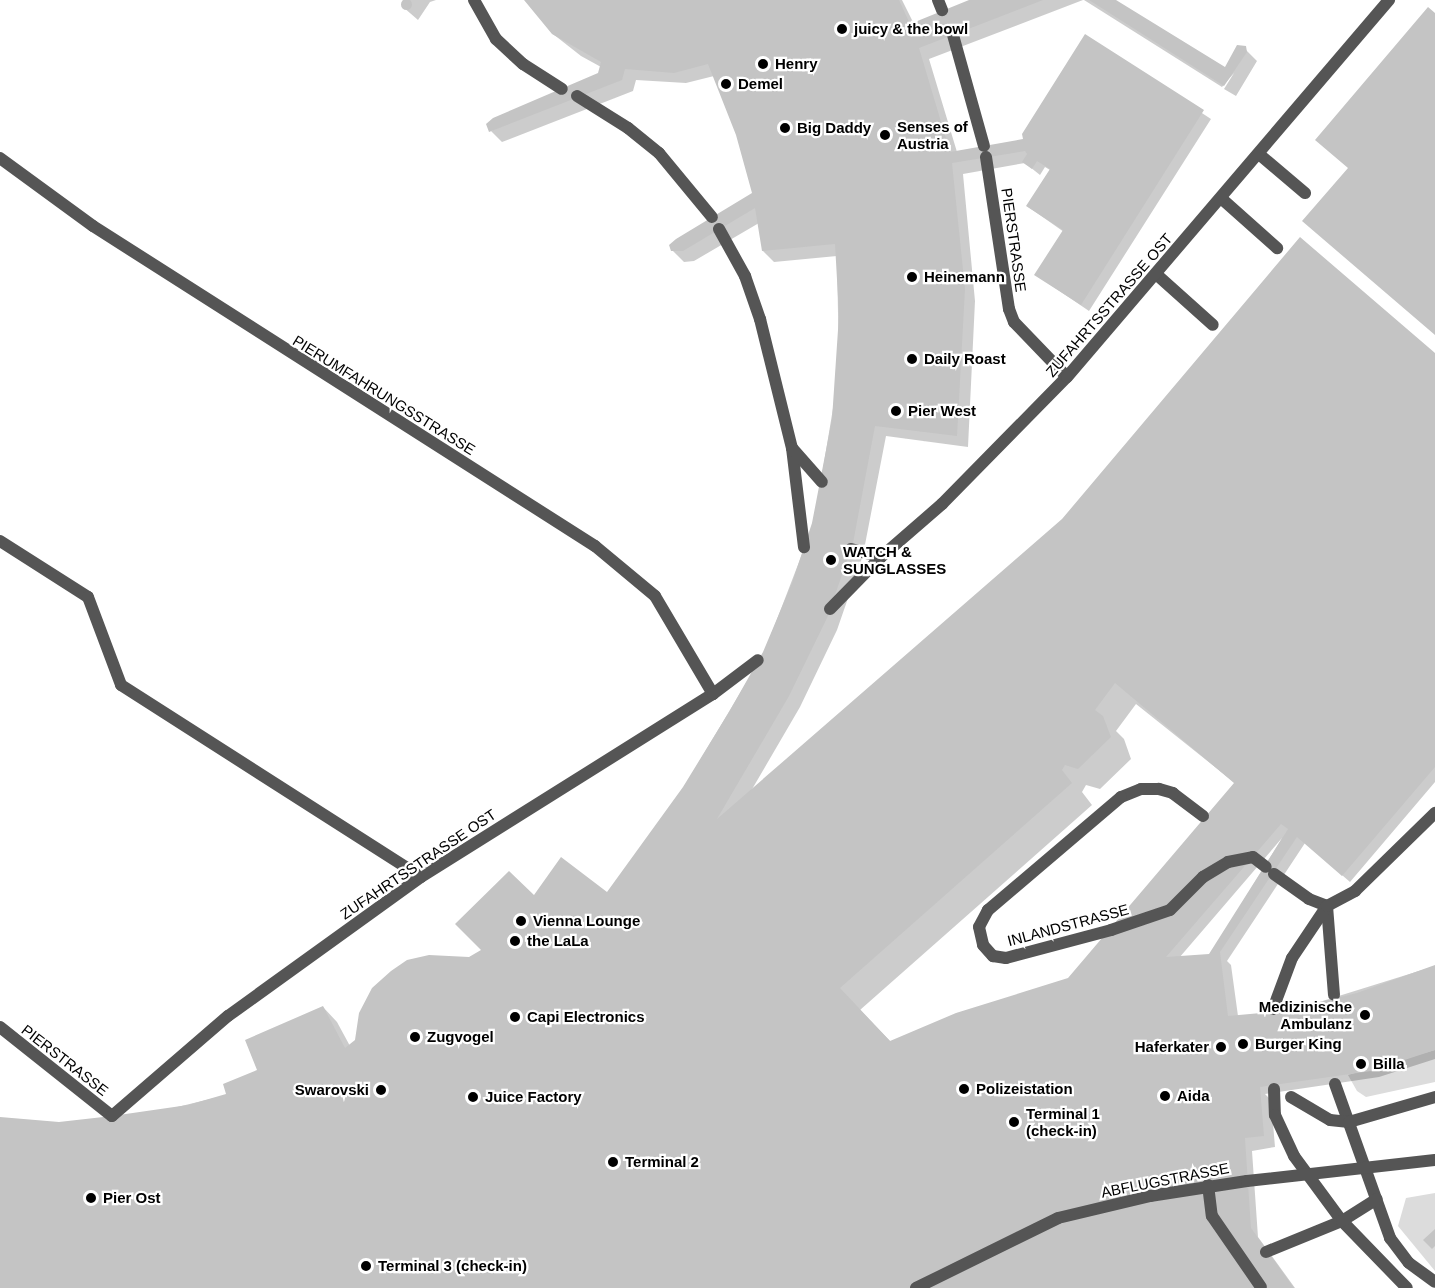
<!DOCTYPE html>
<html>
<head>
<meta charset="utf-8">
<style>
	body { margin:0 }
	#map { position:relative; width:1435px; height:1288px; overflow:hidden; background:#fff; font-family:Arial,sans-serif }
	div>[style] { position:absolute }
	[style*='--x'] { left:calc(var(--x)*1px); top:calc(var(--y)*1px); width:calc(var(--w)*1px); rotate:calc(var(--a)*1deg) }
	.green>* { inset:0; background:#dcdcdc }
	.shadow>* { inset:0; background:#0003 }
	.building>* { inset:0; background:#c4c4c4 }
	.round { border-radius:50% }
	.service>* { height:12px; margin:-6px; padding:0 6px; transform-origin:6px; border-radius:6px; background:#555 }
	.tertiary>* { height:12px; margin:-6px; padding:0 6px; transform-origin:6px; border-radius:6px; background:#555 }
	.tertiary-bridge>* { height:12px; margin:-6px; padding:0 6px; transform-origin:6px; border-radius:6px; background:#555 }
	.dots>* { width:16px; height:16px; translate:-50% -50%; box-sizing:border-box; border:3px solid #fff; border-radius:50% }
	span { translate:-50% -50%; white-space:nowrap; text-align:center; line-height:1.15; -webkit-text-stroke:4.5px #fff; paint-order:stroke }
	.poi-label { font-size:15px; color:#000; font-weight:700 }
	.left { translate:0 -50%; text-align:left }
	.right { translate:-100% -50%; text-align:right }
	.street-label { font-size:15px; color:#000 }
</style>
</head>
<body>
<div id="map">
	<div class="green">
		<i style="clip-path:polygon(1435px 1050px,1435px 1082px,1366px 1097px,1357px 1091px,1348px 1075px)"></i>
		<i style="clip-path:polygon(1435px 1193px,1435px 1271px,1398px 1226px,1406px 1198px)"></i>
	</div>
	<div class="shadow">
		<i style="clip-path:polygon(403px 0,436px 0,430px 2px,418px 20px,403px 7px)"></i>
		<i style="clip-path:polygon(evenodd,526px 0,902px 0,914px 24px,975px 0,1083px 0,929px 59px,957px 152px,1022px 141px,1085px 36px,1211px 119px,1089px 311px,1036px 275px,1064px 232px,1027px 206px,1050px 170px,1045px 167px,1040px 175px,1025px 163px,963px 174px,975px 301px,968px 447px,886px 436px,863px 555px,837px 630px,800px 707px,751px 791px,1435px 355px,1435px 782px,1350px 882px,1305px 843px,1227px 961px,1231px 965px,1238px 1016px,1284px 1013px,1435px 966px,1435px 1059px,1379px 1077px,1265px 1094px,1271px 1100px,1275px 1147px,1252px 1151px,1258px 1237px,1295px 1288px,0 1288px,0 1118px,59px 1123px,148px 1114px,227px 1095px,259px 1071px,323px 1007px,337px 1022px,350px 1046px,483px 951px,534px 897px,608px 894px,678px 797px,764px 653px,814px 523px,839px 372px,837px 256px,774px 262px,763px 251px,759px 223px,694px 261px,684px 262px,672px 250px,754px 194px,737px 134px,714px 76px,686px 83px,636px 80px,633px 91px,502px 142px,491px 131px,599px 74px,601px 67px,581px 56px,553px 34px,526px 0,1136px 704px,1235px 783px,1069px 979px,891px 1042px,860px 1010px,1092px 805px,1082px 792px,1086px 785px,1100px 789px,1131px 759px,1124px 739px,1116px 731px,1136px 704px,526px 0,1282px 838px,1210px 955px,1179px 958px,1282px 838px)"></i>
		<i style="clip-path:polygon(1084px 0,1114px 0,1226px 69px,1246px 50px,1257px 61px,1236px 96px,1224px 89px,1234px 73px,1222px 87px)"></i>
	</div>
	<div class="building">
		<i class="round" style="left:400.5px;top:-1.5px;width:11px;height:11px"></i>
		<i style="clip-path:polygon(evenodd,524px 0,899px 0,910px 24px,969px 0,1043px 0,919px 48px,950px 152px,1023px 139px,1022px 134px,1085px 34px,1204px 110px,1081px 305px,1034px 275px,1063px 230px,1026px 206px,1050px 169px,1037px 161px,1032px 169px,1022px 162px,1027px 154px,1025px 151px,952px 163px,965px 289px,957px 436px,875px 426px,853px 543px,827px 618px,789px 696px,717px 819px,1062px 519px,1300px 237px,1435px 353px,1435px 767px,1342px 876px,1297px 837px,1220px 952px,1228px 1016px,1283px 1011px,1357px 993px,1435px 965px,1435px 1050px,1371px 1071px,1260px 1087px,1264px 1136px,1245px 1138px,1251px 1228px,1294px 1288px,0 1288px,0 1117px,59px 1122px,112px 1116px,188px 1105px,226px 1094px,223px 1084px,257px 1070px,245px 1040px,323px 1006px,345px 1048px,355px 1040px,359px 1013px,372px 988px,391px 971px,407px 960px,429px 955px,469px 957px,481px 950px,455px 924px,509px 871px,534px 895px,561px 857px,607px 892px,683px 787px,729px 712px,763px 652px,792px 583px,812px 523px,832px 419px,839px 315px,835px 244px,762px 251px,755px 208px,683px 251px,671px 251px,669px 245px,676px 239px,752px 193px,736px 135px,708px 64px,674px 73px,625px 69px,622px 80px,489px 132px,486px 124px,493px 118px,598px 73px,601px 62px,552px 34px,524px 0,1115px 683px,1234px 783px,1068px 978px,956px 1013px,890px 1041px,840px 988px,1072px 783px,1062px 770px,1065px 765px,1078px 769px,1111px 737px,1103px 716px,1095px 710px,1115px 683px,524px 0,1281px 824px,1288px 829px,1209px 954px,1166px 957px,1281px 824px)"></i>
		<i style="clip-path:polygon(1089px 0,1116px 0,1225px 67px,1237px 45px,1246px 46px,1247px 52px,1224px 86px)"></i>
		<i style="clip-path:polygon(1428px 7px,1435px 13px,1435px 335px,1302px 221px,1348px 168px,1315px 140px)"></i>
		<i style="clip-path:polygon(1435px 1229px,1435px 1246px,1432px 1249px,1423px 1240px)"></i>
	</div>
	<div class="service">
		<i style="--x:474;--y:0;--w:45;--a:60.6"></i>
		<i style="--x:496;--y:39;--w:37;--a:43"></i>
		<i style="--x:523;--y:64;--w:46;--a:32.7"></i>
		<i style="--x:938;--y:0;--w:11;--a:68"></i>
		<i style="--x:953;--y:35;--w:115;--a:74.4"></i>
		<i style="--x:577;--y:96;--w:60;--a:32.1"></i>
		<i style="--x:628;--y:128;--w:40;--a:39"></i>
		<i style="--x:659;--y:153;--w:83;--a:50.4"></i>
		<i style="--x:1260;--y:155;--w:59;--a:40.2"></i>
		<i style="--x:986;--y:157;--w:154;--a:81.4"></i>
		<i style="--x:1009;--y:309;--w:14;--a:69"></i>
		<i style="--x:1014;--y:322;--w:76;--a:46.1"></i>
		<i style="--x:0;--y:158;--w:115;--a:36.2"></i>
		<i style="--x:93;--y:226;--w:595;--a:32.52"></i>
		<i style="--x:595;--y:546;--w:78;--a:39.8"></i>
		<i style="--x:655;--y:596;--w:114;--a:59.4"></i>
		<i style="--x:1222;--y:199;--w:74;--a:41.7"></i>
		<i style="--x:719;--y:229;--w:54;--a:61"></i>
		<i style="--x:745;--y:276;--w:46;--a:70.8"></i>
		<i style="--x:760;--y:319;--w:133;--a:76.1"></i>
		<i style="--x:792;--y:448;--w:100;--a:83.1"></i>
		<i style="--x:1156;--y:274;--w:76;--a:41.8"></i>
		<i style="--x:792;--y:448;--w:45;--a:48.6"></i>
		<i style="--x:0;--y:541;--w:104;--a:32.5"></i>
		<i style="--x:88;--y:597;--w:94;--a:69.4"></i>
		<i style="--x:121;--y:685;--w:356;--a:32.6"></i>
		<i style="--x:851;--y:549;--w:31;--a:15"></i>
		<i style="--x:830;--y:609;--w:73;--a:-45.6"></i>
		<i style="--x:881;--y:557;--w:81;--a:-41"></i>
		<i style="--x:942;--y:504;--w:178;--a:-45.5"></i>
		<i style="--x:1067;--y:377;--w:496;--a:-49.5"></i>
		<i style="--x:1203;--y:816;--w:38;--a:-143"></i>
		<i style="--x:1173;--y:793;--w:15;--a:-164"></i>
		<i style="--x:1159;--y:789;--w:18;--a:180"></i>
		<i style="--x:1141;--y:789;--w:22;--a:158"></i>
		<i style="--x:1121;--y:797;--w:175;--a:139.6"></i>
		<i style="--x:988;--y:910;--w:19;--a:118"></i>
		<i style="--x:979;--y:927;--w:18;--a:77"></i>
		<i style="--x:983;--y:945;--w:15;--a:48"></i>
		<i style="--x:993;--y:956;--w:13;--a:9"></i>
		<i style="--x:1006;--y:958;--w:109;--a:-14.9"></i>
		<i style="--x:1111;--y:930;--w:62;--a:-18.7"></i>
		<i style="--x:1170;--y:910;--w:47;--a:-45"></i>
		<i style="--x:1203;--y:877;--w:29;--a:-31"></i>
		<i style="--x:1228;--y:862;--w:25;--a:-11"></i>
		<i style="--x:1253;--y:857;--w:16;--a:38"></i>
		<i style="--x:1274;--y:874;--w:43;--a:35.5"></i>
		<i style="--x:1309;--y:899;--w:19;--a:21"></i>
		<i style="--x:1327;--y:906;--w:89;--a:85.5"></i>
		<i style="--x:1273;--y:1009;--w:54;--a:-69.6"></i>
		<i style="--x:1292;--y:958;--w:63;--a:-56.1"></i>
		<i style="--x:1327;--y:906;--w:32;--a:-28"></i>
		<i style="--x:1355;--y:891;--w:112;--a:-44.3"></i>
		<i style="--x:0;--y:1027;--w:143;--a:38.5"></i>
		<i style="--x:112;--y:1116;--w:153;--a:-40.8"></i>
		<i style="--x:228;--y:1016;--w:238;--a:-35.8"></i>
		<i style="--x:421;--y:877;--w:345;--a:-32.1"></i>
		<i style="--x:713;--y:694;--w:56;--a:-37.1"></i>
		<i style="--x:1335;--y:1084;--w:164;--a:70.3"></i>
		<i style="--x:1390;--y:1238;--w:31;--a:53"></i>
		<i style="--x:1409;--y:1263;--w:32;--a:36"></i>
		<i style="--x:1274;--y:1089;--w:26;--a:88"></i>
		<i style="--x:1275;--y:1115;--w:45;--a:65.1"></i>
		<i style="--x:1294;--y:1156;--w:81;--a:53.6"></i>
		<i style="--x:1342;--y:1221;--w:93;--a:45.9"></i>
		<i style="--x:1291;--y:1097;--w:45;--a:30.5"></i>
		<i style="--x:1330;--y:1120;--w:19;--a:6"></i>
		<i style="--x:1349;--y:1122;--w:90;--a:-16.2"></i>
		<i style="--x:1208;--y:1185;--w:31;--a:83"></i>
		<i style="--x:1212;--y:1216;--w:86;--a:55.4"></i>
		<i style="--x:1266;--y:1252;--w:82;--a:-22.2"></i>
		<i style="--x:1342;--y:1221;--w:41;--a:-32.2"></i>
	</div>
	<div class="tertiary">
		<i style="--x:916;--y:1288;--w:158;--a:-26.2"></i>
		<i style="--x:1058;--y:1218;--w:95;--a:-13.4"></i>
		<i style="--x:1150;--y:1196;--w:98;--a:-8.8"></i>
	</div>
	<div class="tertiary-bridge">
		<i style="--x:1247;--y:1181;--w:189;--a:-6.4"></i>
	</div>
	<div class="dots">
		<i style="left:842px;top:29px;background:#000"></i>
		<i style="left:763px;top:64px;background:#000"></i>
		<i style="left:726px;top:84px;background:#000"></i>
		<i style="left:785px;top:128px;background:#000"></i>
		<i style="left:885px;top:135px;background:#000"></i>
		<i style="left:912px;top:277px;background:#000"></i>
		<i style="left:912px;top:359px;background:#000"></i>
		<i style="left:896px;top:411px;background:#000"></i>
		<i style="left:831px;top:560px;background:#000"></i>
		<i style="left:521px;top:921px;background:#000"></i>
		<i style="left:515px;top:941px;background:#000"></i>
		<i style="left:1365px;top:1015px;background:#000"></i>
		<i style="left:515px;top:1017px;background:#000"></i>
		<i style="left:415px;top:1037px;background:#000"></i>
		<i style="left:1243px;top:1044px;background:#000"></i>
		<i style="left:1221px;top:1047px;background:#000"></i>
		<i style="left:1361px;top:1064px;background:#000"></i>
		<i style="left:964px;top:1089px;background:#000"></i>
		<i style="left:381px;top:1090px;background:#000"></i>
		<i style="left:1165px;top:1096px;background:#000"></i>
		<i style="left:473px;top:1097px;background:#000"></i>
		<i style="left:1014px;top:1122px;background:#000"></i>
		<i style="left:613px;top:1162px;background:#000"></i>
		<i style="left:91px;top:1198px;background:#000"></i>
		<i style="left:366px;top:1266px;background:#000"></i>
	</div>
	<div class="poi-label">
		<span class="left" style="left:854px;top:29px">juicy &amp; the bowl</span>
		<span class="left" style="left:775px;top:64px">Henry</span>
		<span class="left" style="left:738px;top:84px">Demel</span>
		<span class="left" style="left:897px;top:135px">Senses of<br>Austria</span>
		<span class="left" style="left:797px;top:128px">Big Daddy</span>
		<span class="left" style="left:924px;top:277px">Heinemann</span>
		<span class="left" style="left:924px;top:359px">Daily Roast</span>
		<span class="left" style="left:908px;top:411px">Pier West</span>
		<span class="left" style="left:843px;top:560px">WATCH &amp;<br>SUNGLASSES</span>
		<span class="left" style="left:533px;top:921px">Vienna Lounge</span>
		<span class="left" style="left:527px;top:941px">the LaLa</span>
		<span class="right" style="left:1352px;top:1015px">Medizinische<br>Ambulanz</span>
		<span class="left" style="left:527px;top:1017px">Capi Electronics</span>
		<span class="left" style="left:427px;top:1037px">Zugvogel</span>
		<span class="left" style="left:1255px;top:1044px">Burger King</span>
		<span class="right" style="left:1209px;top:1047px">Haferkater</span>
		<span class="left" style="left:1373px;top:1064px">Billa</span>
		<span class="left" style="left:976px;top:1089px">Polizeistation</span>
		<span class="right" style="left:369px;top:1090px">Swarovski</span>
		<span class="left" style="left:1177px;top:1096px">Aida</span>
		<span class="left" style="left:485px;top:1097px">Juice Factory</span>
		<span class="left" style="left:1026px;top:1122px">Terminal 1<br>(check-in)</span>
		<span class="left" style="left:625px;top:1162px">Terminal 2</span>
		<span class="left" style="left:103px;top:1198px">Pier Ost</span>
		<span class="left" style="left:378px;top:1266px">Terminal 3 (check-in)</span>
	</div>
	<div class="street-label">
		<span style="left:1014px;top:240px;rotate:82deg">PIERSTRASSE</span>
		<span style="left:1109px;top:305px;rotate:-49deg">ZUFAHRTSSTRASSE OST</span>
		<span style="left:384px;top:395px;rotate:32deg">PIERUMFAHRUNGSSTRASSE</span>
		<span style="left:418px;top:864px;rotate:-34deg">ZUFAHRTSSTRASSE OST</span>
		<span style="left:1068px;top:925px;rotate:-15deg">INLANDSTRASSE</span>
		<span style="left:65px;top:1060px;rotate:38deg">PIERSTRASSE</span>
		<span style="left:1165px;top:1180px;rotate:-11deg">ABFLUGSTRASSE</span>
	</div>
</div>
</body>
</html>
